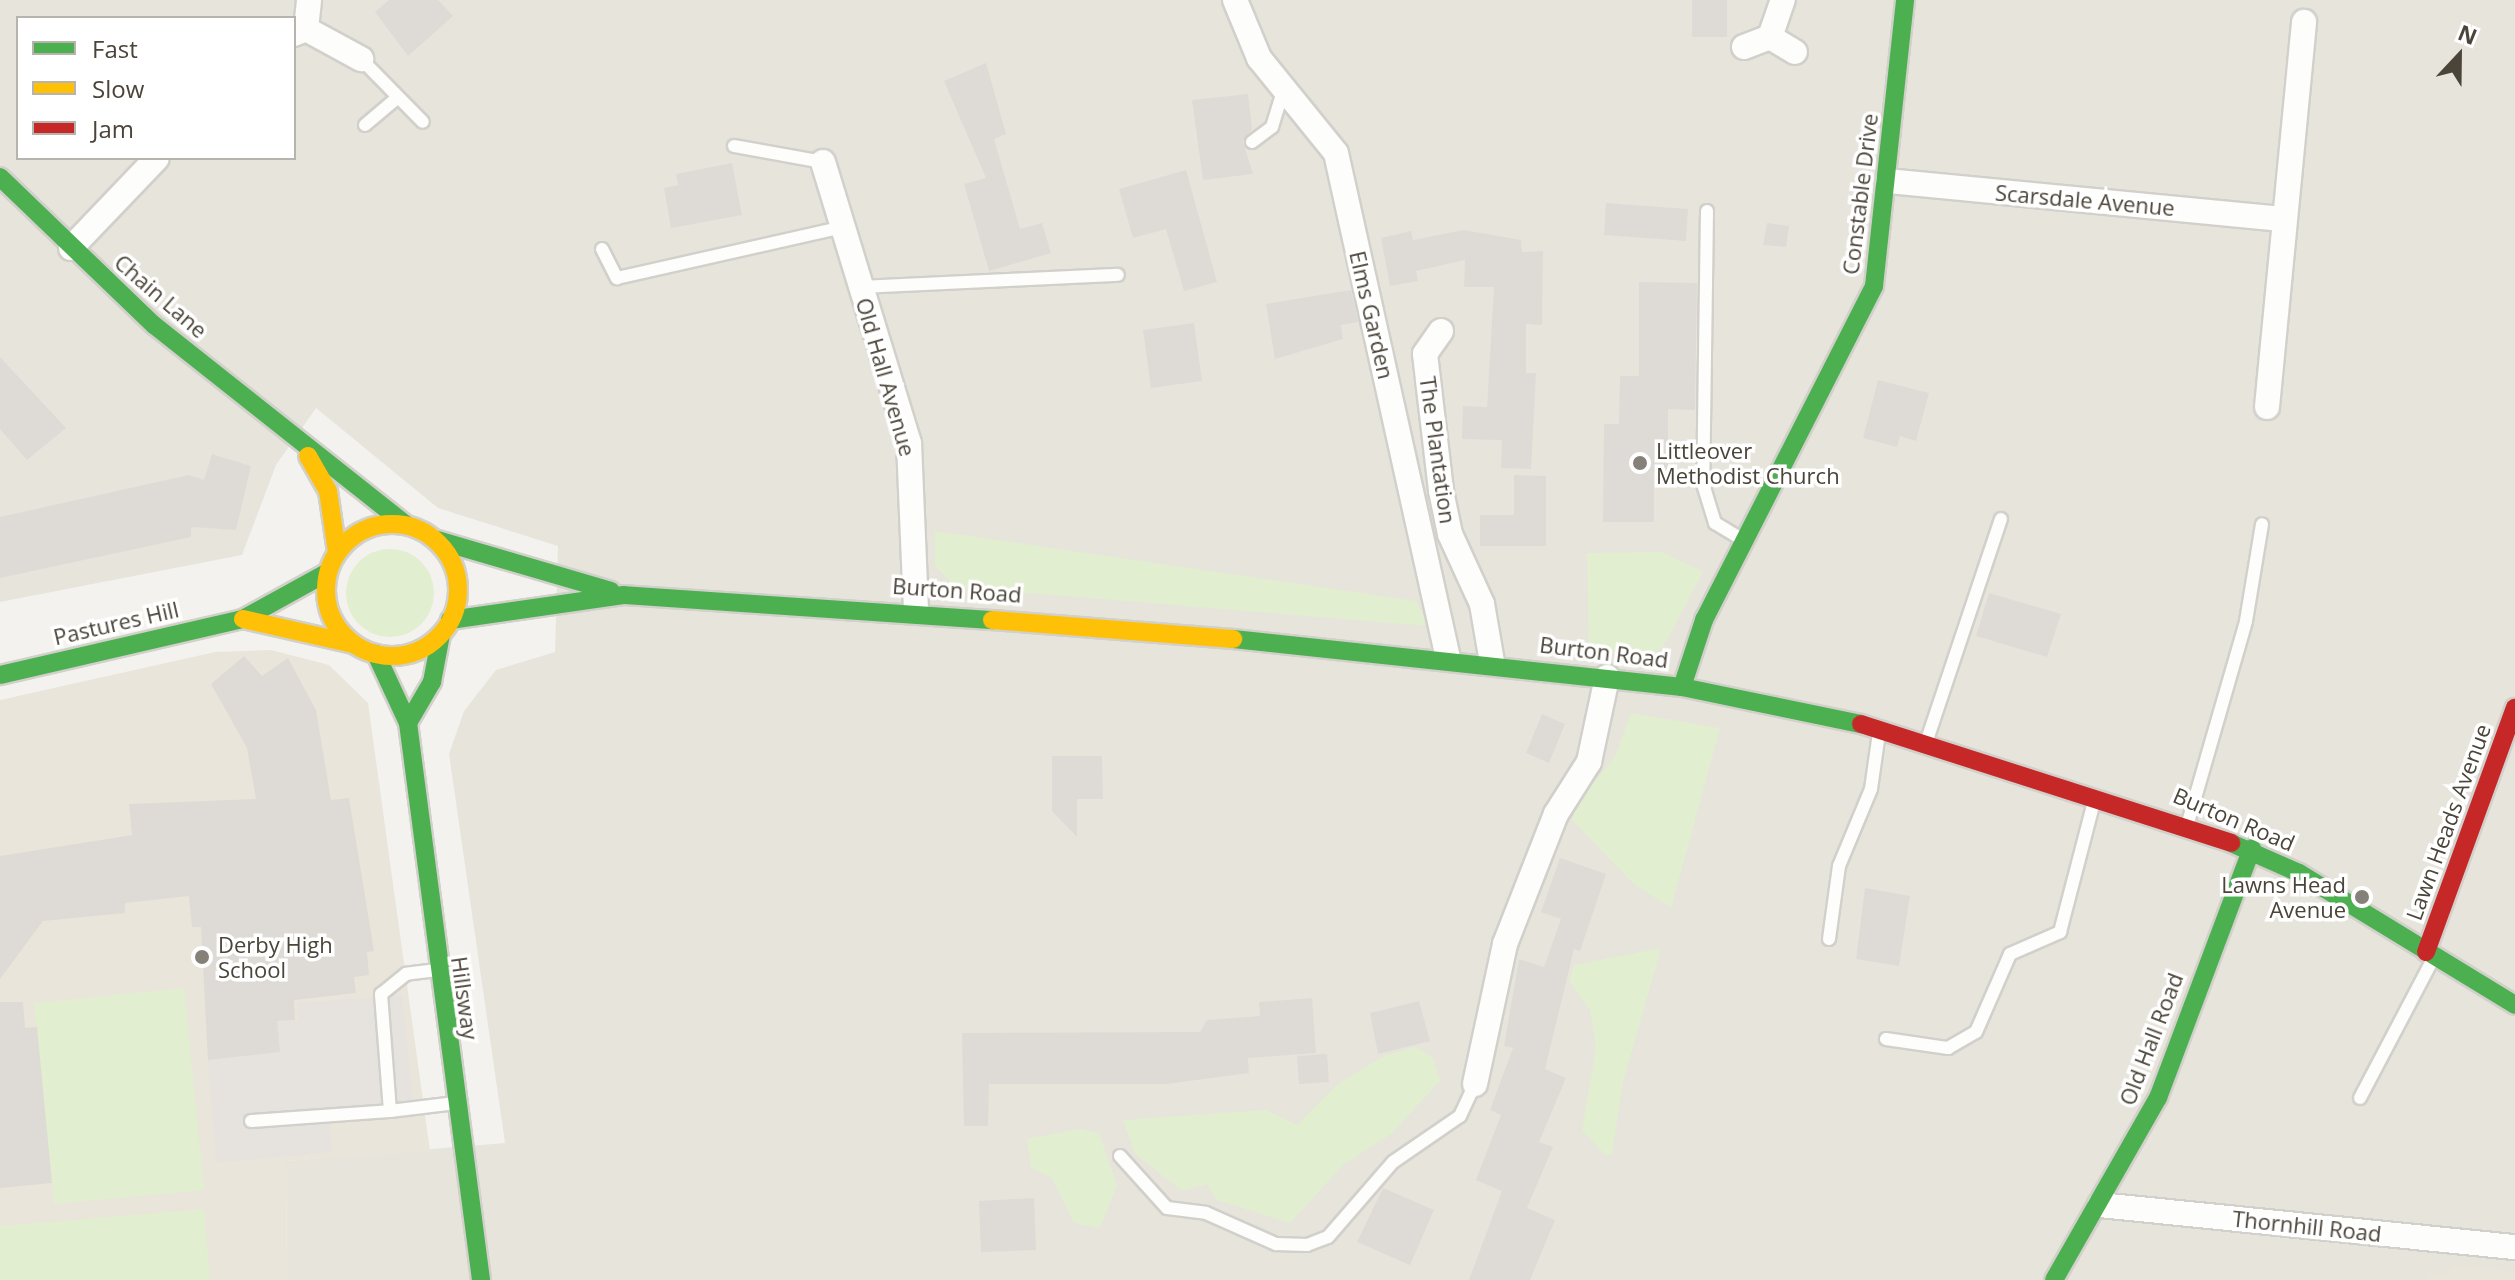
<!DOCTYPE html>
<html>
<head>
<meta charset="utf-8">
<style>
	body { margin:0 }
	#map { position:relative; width:2515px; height:1280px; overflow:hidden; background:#f4f2ee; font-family:"Open Sans",sans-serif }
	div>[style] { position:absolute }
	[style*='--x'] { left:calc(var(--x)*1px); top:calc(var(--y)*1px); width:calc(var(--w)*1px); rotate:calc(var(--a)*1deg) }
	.residential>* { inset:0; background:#e7e4dc }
	.education>* { inset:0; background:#eae5da }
	.green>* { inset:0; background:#e1eecf }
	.round { border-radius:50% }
	.parking>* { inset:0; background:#e6e3df }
	.building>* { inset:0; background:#dedbd6 }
	.roads { filter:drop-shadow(2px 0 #d2d0cb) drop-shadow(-2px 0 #d2d0cb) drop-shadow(0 2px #d2d0cb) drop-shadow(0 -2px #d2d0cb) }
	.lane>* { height:12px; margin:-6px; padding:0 6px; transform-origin:6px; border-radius:6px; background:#fdfdfc }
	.street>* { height:24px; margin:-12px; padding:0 12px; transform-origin:12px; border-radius:12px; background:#fdfdfc }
	.fast>* { height:18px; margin:-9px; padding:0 9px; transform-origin:9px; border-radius:9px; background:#4caf50 }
	.slow>* { height:18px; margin:-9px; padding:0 9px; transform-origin:9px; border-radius:9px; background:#ffc107 }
	.slow>.ring { margin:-9px; padding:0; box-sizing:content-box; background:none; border:18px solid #ffc107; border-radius:50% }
	.jam>* { height:18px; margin:-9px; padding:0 9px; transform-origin:9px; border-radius:9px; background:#c62828 }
	.dots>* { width:22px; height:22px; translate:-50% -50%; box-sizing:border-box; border:4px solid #fff; border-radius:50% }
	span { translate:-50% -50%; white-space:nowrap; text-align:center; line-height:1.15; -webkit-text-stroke:7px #fff; paint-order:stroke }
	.street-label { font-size:22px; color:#4b4439 }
	.poi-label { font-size:22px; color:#4b4439 }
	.left { translate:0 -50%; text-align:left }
	.right { translate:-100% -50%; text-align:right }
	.legend { position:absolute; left:16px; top:16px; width:280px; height:144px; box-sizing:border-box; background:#fff; border:2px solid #b7b4b0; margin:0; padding:10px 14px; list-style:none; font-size:24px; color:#4b4439 }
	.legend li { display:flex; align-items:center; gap:16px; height:40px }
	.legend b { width:40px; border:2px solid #b7b4b0 }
	.north { position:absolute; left:2419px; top:16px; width:80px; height:80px; -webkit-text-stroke:6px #fff; paint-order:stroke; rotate:22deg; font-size:22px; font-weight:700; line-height:32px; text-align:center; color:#4b4439 }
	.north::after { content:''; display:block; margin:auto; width:28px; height:36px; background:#4b4439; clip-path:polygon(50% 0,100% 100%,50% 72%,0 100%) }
</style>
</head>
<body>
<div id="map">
	<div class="residential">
		<i style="clip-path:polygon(evenodd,0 0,2515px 0,2515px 1280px,287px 1280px,286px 1161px,505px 1143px,449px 754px,464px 711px,496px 670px,555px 652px,558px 546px,438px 508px,316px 408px,276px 465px,242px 555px,0 602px,0 0,18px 18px,294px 18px,294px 158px,18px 158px,18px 18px)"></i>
	</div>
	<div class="education">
		<i style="clip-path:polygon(271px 650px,329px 665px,368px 703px,430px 1151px,286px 1161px,287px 1280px,0 1280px,0 700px,215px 652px)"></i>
		<i style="clip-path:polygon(2456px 1265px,2515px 1272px,2515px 1280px,2426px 1280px,2427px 1273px,2446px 1275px)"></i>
	</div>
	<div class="green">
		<i style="clip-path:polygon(935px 531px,1416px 601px,1428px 626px,956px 587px,935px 566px)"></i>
		<i class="round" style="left:346px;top:549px;width:88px;height:88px"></i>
		<i style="clip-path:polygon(1662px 552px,1703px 572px,1666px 642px,1656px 654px,1640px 656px,1589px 651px,1587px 553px)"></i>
		<i style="clip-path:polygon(1631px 713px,1720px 728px,1671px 908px,1634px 884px,1572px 820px,1579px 799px,1614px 759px)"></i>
		<i style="clip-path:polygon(1661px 948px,1623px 1082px,1612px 1153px,1606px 1156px,1582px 1130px,1596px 1047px,1590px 1010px,1569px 981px,1574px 965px)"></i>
		<i style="clip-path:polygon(184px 988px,204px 1190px,54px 1204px,34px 1003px)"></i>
		<i style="clip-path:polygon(1416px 1047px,1433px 1058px,1440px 1081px,1391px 1134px,1344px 1164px,1290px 1223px,1217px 1200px,1207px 1184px,1182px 1191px,1135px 1154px,1123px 1120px,1266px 1110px,1297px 1125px,1339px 1083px,1386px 1055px)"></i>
		<i style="clip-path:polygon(1080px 1129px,1099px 1133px,1117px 1186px,1100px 1228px,1074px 1223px,1052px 1178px,1031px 1168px,1027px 1139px)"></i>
		<i style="clip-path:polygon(204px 1209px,210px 1280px,0 1280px,0 1226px)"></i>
	</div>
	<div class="parking">
		<i style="clip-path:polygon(402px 995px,415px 1117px,330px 1123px,332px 1152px,216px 1163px,208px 1060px,279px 1052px,277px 1021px,298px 1020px,297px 1003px)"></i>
	</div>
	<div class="building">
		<i style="clip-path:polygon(389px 0,438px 0,453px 16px,408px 56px,375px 12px)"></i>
		<i style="clip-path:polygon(1692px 0,1727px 0,1727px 37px,1692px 37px)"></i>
		<i style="clip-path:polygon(986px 63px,1006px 134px,994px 139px,1020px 229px,1042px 223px,1051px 253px,989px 271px,964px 184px,986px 178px,944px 81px)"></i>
		<i style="clip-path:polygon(1248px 94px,1252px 129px,1243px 142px,1253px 174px,1203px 180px,1192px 100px)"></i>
		<i style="clip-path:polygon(732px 163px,742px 215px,671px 228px,664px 188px,678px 185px,676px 174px)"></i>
		<i style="clip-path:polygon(1186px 170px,1217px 282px,1184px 291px,1166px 229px,1133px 238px,1119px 189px)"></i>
		<i style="clip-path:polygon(1606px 203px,1688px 209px,1686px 241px,1604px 235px)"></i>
		<i style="clip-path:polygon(1767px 223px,1789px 226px,1786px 247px,1763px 245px)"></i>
		<i style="clip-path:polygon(1464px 230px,1521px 240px,1522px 252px,1543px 251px,1542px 325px,1526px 324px,1526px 373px,1536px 373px,1531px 469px,1501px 468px,1502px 440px,1462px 439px,1463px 406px,1487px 407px,1494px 287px,1464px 287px,1465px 260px,1416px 271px,1418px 281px,1390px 286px,1381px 238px,1411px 231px,1413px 240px)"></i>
		<i style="clip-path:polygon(1639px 282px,1697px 283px,1695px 410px,1668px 409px,1668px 474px,1654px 474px,1654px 522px,1603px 522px,1604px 424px,1619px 424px,1620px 376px,1639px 376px)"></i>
		<i style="clip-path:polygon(1351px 290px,1358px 322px,1341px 325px,1343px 339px,1275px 359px,1266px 304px)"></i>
		<i style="clip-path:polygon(1194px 323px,1202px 381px,1151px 388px,1143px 330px)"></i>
		<i style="clip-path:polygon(0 357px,66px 428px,27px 460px,0 429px)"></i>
		<i style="clip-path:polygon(1878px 380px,1929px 393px,1916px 441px,1900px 436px,1897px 447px,1863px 438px)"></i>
		<i style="clip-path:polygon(212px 454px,251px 466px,236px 530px,191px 527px,191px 537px,0 578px,0 517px,189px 475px,204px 480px)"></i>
		<i style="clip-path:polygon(1514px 475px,1546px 476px,1546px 546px,1480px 546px,1480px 515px,1514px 515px)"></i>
		<i style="clip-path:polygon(1989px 593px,2061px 614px,2047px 657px,1976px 636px)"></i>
		<i style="clip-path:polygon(244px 656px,262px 676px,288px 658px,316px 710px,331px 800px,349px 798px,374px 951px,367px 952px,369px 975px,354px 977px,356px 993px,294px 1000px,295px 1020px,277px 1021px,280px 1052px,208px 1060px,201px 927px,192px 927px,189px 896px,125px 903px,125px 913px,43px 921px,0 979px,0 856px,132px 835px,129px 804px,256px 799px,247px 748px,211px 684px)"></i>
		<i style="clip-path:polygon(1542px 714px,1565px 724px,1549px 763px,1526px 753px)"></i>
		<i style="clip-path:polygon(1052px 756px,1102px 756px,1103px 799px,1077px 799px,1077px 837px,1052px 811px)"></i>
		<i style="clip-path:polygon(1560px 858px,1606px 874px,1580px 951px,1574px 949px,1545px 1069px,1566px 1078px,1539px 1142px,1553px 1147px,1527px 1208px,1555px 1220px,1530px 1280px,1469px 1280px,1502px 1191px,1476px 1180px,1501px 1115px,1490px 1110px,1513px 1048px,1504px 1046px,1519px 959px,1544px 967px,1561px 919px,1541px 912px)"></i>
		<i style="clip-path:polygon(1865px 888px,1910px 896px,1899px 966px,1856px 959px)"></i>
		<i style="clip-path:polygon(1312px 998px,1316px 1053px,1248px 1058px,1249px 1073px,1166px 1084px,989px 1084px,988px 1126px,964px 1126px,962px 1033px,1200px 1032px,1207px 1020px,1260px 1016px,1259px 1002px)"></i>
		<i style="clip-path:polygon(1419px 1001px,1430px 1041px,1378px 1054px,1370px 1013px)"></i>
		<i style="clip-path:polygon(0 1002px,23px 1002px,25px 1028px,37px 1027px,52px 1183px,0 1188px)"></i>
		<i style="clip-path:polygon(1327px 1054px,1329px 1082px,1299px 1084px,1297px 1056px)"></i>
		<i style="clip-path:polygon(1383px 1188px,1434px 1210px,1410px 1265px,1357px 1242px)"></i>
		<i style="clip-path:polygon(1034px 1198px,1036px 1250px,981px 1252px,979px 1201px)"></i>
	</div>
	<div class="roads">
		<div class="lane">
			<i style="--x:361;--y:59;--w:88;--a:45.5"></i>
			<i style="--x:365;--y:125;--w:42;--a:-40.2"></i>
			<i style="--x:1252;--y:142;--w:25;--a:-37"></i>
			<i style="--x:1272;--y:127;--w:39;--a:-73"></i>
			<i style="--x:734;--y:146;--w:90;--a:10.2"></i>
			<i style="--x:1707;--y:211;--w:273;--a:90.8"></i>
			<i style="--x:1703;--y:484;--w:41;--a:72.9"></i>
			<i style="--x:1715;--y:523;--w:35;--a:31"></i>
			<i style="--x:602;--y:249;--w:33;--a:63"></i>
			<i style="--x:617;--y:278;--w:232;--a:-12.7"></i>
			<i style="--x:861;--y:287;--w:257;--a:-2.7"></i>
			<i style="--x:1927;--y:740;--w:233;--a:-71.5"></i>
			<i style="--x:2189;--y:819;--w:206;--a:-73.9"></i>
			<i style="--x:2246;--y:621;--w:98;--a:-80.6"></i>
			<i style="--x:1829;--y:939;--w:74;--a:-82.2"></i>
			<i style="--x:1839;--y:866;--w:83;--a:-67.4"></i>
			<i style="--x:1871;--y:789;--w:57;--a:-81.9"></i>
			<i style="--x:437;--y:970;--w:31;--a:173"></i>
			<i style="--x:406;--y:974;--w:32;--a:141"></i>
			<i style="--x:381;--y:994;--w:117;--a:85.6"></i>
			<i style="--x:390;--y:1111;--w:66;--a:-6.9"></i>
			<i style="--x:1886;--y:1039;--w:63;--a:8.3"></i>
			<i style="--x:1948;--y:1048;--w:32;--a:-30"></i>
			<i style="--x:1976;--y:1032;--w:85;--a:-66.4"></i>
			<i style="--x:2010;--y:954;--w:55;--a:-23.7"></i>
			<i style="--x:2060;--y:932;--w:138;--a:-75.4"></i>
			<i style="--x:2360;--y:1098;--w:157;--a:-62.3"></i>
			<i style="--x:251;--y:1121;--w:139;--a:-4.1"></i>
			<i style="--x:1120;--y:1156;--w:70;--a:47.9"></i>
			<i style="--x:1167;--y:1208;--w:39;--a:7"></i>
			<i style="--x:1206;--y:1213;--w:77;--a:23.9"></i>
			<i style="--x:1276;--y:1244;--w:31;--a:2"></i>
			<i style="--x:1307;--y:1245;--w:22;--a:-21"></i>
			<i style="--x:1328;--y:1237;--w:99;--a:-49.1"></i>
			<i style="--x:1393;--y:1162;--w:81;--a:-34.5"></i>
			<i style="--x:1460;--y:1116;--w:35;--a:-65"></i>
		</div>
		<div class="street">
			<i style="--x:1235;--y:0;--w:63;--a:67.5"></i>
			<i style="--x:1259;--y:58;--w:122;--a:51"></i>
			<i style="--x:1336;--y:153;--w:517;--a:77.5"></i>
			<i style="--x:306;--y:29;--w:29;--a:-84"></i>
			<i style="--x:294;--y:34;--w:13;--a:-23"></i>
			<i style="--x:306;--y:29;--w:63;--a:28.6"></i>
			<i style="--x:1770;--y:37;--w:39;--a:-71"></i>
			<i style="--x:1744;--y:47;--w:28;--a:-21"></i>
			<i style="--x:1770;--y:37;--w:29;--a:31"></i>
			<i style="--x:823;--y:162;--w:294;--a:73"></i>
			<i style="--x:909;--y:443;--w:167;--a:87.6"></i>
			<i style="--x:1888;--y:181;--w:397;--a:5.5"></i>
			<i style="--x:71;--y:248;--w:124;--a:-46.3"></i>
			<i style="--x:1441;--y:331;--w:28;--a:125"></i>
			<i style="--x:1425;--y:354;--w:138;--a:83.3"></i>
			<i style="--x:1441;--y:491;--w:44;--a:78.2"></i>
			<i style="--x:1450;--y:534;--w:77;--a:65.4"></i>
			<i style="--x:1482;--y:604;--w:59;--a:80.2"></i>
			<i style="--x:2267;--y:407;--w:387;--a:-84.5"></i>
			<i style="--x:1475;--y:1084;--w:143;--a:-77.9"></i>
			<i style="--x:1505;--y:944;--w:140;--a:-68.6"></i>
			<i style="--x:1556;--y:814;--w:62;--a:-57.6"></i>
			<i style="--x:1589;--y:762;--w:87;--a:-78"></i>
			<i style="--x:2100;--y:1205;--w:417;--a:5.8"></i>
		</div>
		<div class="fast">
			<i style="--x:0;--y:177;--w:214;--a:43.9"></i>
			<i style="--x:154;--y:325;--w:322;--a:38.4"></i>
			<i style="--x:437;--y:540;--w:181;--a:16.3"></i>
			<i style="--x:450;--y:620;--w:175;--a:-8.2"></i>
			<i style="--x:623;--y:595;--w:370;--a:3.9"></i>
			<i style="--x:1233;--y:639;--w:452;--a:6.1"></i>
			<i style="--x:1682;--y:687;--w:183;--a:11.7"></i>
			<i style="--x:376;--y:654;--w:76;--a:65.1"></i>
			<i style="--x:408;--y:723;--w:562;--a:82.53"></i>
			<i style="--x:0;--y:675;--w:249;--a:-13"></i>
			<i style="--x:243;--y:619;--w:97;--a:-28.9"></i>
			<i style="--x:1682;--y:687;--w:71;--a:-71.8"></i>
			<i style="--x:1704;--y:620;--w:375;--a:-63"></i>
			<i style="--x:1874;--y:286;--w:288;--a:-83.8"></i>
			<i style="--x:408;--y:723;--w:48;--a:-59.7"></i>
			<i style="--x:432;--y:682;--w:48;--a:-79.2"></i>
			<i style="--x:2231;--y:843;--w:74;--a:23.8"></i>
			<i style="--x:2299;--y:873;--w:253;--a:31.4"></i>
			<i style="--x:2054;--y:1280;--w:210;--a:-60.3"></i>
			<i style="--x:2158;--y:1098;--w:267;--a:-69.4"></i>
		</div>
		<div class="slow">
			<i style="--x:308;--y:456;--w:40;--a:60.3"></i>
			<i style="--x:328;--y:491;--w:62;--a:81.6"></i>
			<i class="ring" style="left:326px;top:524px;width:114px;height:114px"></i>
			<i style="--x:243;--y:619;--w:113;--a:12.8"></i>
			<i style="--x:992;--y:620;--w:242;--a:4.5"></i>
		</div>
		<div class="jam">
			<i style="--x:1861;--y:724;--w:389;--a:17.8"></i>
			<i style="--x:2426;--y:952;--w:260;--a:-70"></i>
		</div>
	</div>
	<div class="dots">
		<i style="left:1640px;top:463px;background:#868178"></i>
		<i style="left:2362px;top:897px;background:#868178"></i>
		<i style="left:202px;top:957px;background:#868178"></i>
	</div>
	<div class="street-label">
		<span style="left:1860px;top:194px;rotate:-83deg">Constable Drive</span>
		<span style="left:2085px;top:200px;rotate:5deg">Scarsdale Avenue</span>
		<span style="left:161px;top:296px;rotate:41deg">Chain Lane</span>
		<span style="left:1372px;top:315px;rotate:77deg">Elms Garden</span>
		<span style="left:886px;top:377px;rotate:74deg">Old Hall Avenue</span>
		<span style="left:1438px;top:450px;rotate:82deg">The Plantation</span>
		<span style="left:957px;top:590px;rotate:4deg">Burton Road</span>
		<span style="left:116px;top:623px;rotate:-13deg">Pastures Hill</span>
		<span style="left:1604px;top:652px;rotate:7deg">Burton Road</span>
		<span style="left:2234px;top:819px;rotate:23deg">Burton Road</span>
		<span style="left:2448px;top:822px;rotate:-70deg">Lawn Heads Avenue</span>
		<span style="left:465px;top:998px;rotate:82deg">Hillsway</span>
		<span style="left:2151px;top:1039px;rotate:-69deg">Old Hall Road</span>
		<span style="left:2307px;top:1226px;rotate:6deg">Thornhill Road</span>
	</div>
	<div class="poi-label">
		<span class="left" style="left:1656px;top:463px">Littleover<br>Methodist Church</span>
		<span class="right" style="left:2346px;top:897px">Lawns Head<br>Avenue</span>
		<span class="left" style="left:218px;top:957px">Derby High<br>School</span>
	</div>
	<ul class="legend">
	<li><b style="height:10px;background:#4caf50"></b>Fast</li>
	<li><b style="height:10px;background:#ffc107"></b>Slow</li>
	<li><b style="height:10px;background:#c62828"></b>Jam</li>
	</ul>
	<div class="north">N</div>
</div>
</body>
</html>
